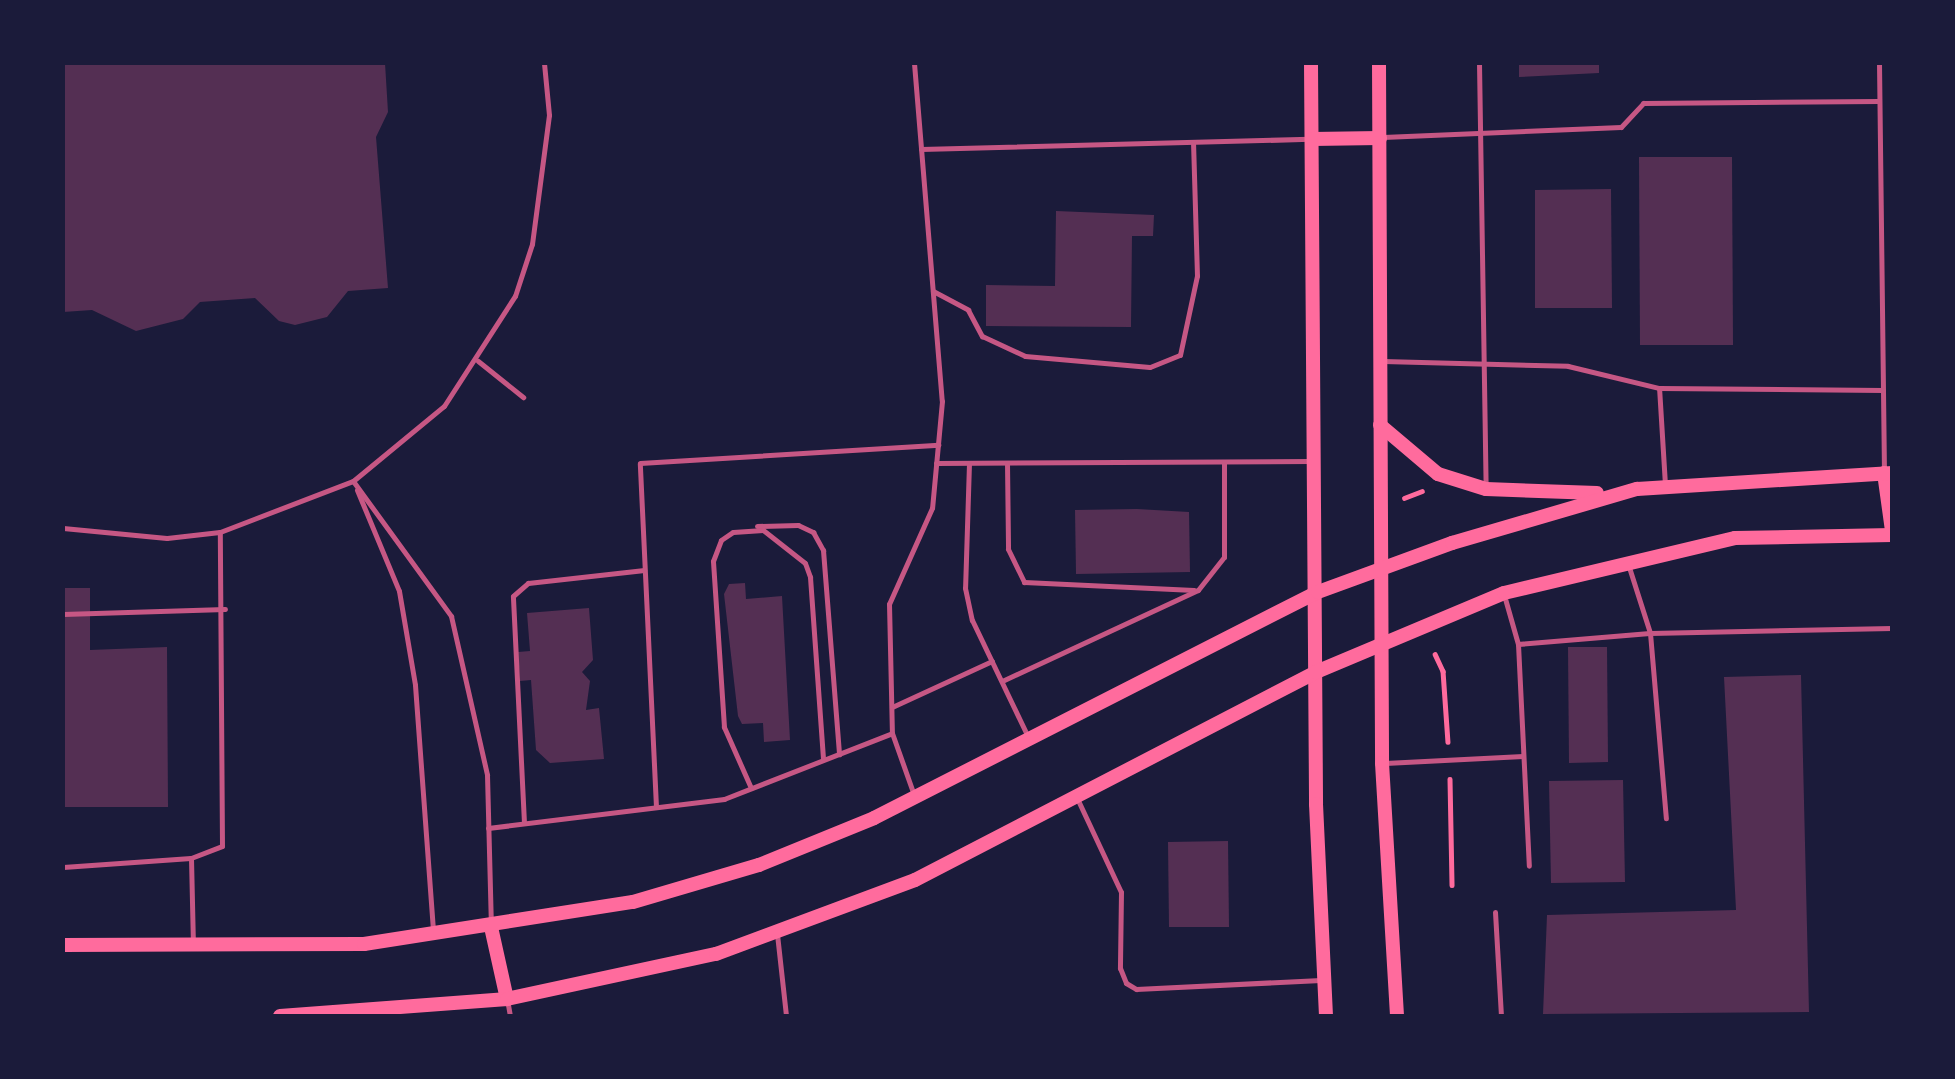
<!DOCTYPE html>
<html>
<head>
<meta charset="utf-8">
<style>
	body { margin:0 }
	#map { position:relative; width:1955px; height:1079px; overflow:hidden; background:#1b1b3a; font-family:"Libre Baskerville",serif }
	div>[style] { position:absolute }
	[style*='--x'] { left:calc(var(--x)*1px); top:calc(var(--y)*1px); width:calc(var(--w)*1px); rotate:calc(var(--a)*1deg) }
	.building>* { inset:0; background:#542f53 }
	.path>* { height:4.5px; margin:-2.25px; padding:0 2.25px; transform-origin:2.25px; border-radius:2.25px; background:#ff6b9d }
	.service>* { height:5px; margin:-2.5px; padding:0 2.5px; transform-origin:2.5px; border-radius:2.5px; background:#c65784 }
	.secondary>* { height:14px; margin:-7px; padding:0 7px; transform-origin:7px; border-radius:7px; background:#ff6b9d }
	span { translate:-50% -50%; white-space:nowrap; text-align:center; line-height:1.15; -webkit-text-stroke:5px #1b1b3a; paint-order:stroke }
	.frame { position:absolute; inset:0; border:65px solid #1b1b3a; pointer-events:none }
</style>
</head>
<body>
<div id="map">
	<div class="building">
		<i style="clip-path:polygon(63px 63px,385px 63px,388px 112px,376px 137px,388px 288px,348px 291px,327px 317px,295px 325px,279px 321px,255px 298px,200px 302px,183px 319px,136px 331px,92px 310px,63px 312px)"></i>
		<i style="clip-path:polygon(1519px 63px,1599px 63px,1599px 73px,1519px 77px)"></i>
		<i style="clip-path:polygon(1639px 157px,1732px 157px,1733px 345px,1640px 345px)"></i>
		<i style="clip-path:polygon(1611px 189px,1612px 308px,1535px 308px,1535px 190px)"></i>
		<i style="clip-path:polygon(1056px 211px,1154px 215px,1153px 236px,1132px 236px,1131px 327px,986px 326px,986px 285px,1055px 286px)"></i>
		<i style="clip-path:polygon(1137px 509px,1189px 512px,1190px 572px,1076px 574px,1075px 510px)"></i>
		<i style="clip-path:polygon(745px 583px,746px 599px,782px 596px,790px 740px,764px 742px,763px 723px,742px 724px,738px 716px,724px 594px,729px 584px)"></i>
		<i style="clip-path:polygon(63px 588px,90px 588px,90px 650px,167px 647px,168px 807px,63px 807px)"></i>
		<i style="clip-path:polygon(589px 608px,593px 660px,582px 672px,590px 681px,586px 710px,599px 708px,604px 759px,550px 763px,536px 750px,531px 680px,520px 681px,518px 652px,530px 651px,527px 613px)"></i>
		<i style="clip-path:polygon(1568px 647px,1607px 647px,1608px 762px,1569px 763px)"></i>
		<i style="clip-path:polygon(1801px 675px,1809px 1012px,1543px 1014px,1547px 915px,1736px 910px,1724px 677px)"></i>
		<i style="clip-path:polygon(1623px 780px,1625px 882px,1551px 883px,1549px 781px)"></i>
		<i style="clip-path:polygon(1228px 841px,1229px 927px,1169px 927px,1168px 842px)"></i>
	</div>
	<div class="path">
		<i style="--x:1404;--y:498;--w:19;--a:-21"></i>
		<i style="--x:1435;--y:654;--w:19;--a:65"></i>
		<i style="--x:1443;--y:671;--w:71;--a:86"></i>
		<i style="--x:1450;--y:779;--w:106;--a:88.9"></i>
	</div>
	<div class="service">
		<i style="--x:914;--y:63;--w:339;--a:85.3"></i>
		<i style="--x:942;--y:401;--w:107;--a:95.3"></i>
		<i style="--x:932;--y:508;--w:105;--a:114.1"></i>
		<i style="--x:889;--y:604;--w:129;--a:88.7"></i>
		<i style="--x:892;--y:733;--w:66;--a:70.5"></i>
		<i style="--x:1479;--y:63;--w:424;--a:89.1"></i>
		<i style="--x:1879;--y:63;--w:410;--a:89.3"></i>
		<i style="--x:1383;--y:137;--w:238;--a:-2.4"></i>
		<i style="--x:1621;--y:127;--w:33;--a:-47"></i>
		<i style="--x:1643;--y:103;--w:236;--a:-0.5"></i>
		<i style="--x:921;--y:149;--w:389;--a:-1.5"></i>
		<i style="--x:933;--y:291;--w:40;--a:28"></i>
		<i style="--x:968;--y:310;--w:30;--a:62"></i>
		<i style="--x:982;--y:336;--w:47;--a:24.9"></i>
		<i style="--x:1025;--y:356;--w:125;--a:5"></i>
		<i style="--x:1150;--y:367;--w:32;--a:-22"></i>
		<i style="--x:1180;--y:355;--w:81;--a:-77.9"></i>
		<i style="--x:1197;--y:276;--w:134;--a:-91.7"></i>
		<i style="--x:478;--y:361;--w:58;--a:38.7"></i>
		<i style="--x:1383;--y:361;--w:185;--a:1.5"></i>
		<i style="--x:1568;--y:366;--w:94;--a:13.6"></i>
		<i style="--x:936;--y:463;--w:375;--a:-0.3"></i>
		<i style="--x:969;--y:463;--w:125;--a:91.8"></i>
		<i style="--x:965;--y:588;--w:33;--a:78"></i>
		<i style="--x:972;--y:620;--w:132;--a:64.4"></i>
		<i style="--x:1007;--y:463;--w:86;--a:89.3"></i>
		<i style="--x:1008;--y:549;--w:37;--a:64"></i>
		<i style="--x:1024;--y:582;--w:170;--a:2.7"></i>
		<i style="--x:353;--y:481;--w:167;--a:54"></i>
		<i style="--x:451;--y:616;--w:163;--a:77.2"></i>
		<i style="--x:487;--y:775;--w:149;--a:88.5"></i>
		<i style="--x:1665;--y:485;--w:97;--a:-93.5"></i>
		<i style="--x:1659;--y:388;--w:224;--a:0.5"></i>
		<i style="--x:357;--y:490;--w:109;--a:67.4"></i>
		<i style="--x:399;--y:591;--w:95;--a:80.3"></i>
		<i style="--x:415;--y:685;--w:248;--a:85.8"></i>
		<i style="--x:757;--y:526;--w:41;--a:-1.4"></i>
		<i style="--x:798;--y:525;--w:17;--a:25"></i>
		<i style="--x:813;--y:532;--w:21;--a:61"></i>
		<i style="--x:823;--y:550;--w:205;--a:85.5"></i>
		<i style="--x:63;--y:528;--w:104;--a:5.5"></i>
		<i style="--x:167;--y:538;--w:53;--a:-6.5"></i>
		<i style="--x:220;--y:532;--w:142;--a:-21"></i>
		<i style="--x:353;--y:481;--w:118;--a:-39.5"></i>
		<i style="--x:444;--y:406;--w:131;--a:-57.2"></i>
		<i style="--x:515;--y:296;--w:55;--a:-71.9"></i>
		<i style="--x:532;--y:244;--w:130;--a:-82.5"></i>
		<i style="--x:549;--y:115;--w:52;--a:-95.5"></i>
		<i style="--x:1628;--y:564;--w:72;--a:72.3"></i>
		<i style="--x:1650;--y:633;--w:186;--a:85.1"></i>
		<i style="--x:1504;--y:595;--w:51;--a:74.1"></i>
		<i style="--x:1518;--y:644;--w:222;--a:87.2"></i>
		<i style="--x:63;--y:614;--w:162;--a:-1.8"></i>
		<i style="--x:1518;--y:644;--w:132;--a:-4.8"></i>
		<i style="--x:1650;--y:633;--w:242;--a:-1.2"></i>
		<i style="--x:1002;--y:681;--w:216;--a:-24.9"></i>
		<i style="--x:1198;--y:590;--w:42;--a:-51.8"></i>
		<i style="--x:1224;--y:557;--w:95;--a:-90"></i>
		<i style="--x:892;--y:707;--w:110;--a:-24.7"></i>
		<i style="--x:1385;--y:763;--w:138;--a:-2.9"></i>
		<i style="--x:751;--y:788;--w:67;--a:-113.9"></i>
		<i style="--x:724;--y:727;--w:166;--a:-93.8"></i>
		<i style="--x:713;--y:561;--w:22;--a:-69"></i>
		<i style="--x:721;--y:540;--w:14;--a:-34"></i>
		<i style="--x:733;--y:532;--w:30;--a:-4"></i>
		<i style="--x:763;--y:530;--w:53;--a:38.2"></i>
		<i style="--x:805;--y:563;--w:15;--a:70"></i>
		<i style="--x:810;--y:577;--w:183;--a:85.9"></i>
		<i style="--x:1076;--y:796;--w:106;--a:64.9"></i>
		<i style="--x:1121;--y:892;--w:76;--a:90.8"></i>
		<i style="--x:1120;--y:968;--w:16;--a:68"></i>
		<i style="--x:1126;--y:983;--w:12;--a:31"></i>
		<i style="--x:1136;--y:989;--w:185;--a:-2.8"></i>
		<i style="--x:656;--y:807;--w:344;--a:-92.7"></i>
		<i style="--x:640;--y:463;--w:299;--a:-3.5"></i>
		<i style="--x:524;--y:823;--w:227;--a:-92.8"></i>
		<i style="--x:513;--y:596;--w:20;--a:-41"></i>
		<i style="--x:528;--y:583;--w:117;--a:-6.4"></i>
		<i style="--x:488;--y:828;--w:238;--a:-7"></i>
		<i style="--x:724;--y:799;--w:180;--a:-21.4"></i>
		<i style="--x:191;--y:858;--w:85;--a:88.7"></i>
		<i style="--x:63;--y:867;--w:128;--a:-4"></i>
		<i style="--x:191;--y:858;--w:33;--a:-21"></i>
		<i style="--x:222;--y:846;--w:314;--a:-90.4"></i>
		<i style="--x:1495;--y:912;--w:104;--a:86.7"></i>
		<i style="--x:777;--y:934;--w:82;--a:83.7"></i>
		<i style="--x:507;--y:999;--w:17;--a:80"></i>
	</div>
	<div class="secondary">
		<i style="--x:1311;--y:63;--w:741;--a:89.61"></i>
		<i style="--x:1316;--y:804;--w:212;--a:87.3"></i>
		<i style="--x:1379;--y:63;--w:700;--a:89.75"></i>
		<i style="--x:1382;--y:763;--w:253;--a:86.6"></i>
		<i style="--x:1312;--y:139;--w:68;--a:-0.8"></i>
		<i style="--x:1380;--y:425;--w:76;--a:40.2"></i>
		<i style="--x:1438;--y:474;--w:50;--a:17.4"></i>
		<i style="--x:1486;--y:489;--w:111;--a:2.1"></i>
		<i style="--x:1884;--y:473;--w:59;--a:82.1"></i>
		<i style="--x:491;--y:927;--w:74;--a:77.5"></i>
		<i style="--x:63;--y:945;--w:301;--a:-0.2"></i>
		<i style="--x:364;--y:944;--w:272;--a:-8.9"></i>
		<i style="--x:633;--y:902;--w:131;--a:-16.4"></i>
		<i style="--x:759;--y:865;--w:124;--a:-22.2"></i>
		<i style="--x:874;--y:818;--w:498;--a:-27"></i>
		<i style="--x:1318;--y:592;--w:143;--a:-20.1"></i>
		<i style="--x:1452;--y:543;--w:193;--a:-16.3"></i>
		<i style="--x:1637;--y:489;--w:256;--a:-3.6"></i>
		<i style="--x:280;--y:1016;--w:228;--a:-4.3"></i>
		<i style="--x:507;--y:999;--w:214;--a:-12.2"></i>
		<i style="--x:716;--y:954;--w:212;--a:-20.4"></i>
		<i style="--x:915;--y:880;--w:452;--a:-27.4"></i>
		<i style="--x:1316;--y:672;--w:204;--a:-22.8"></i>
		<i style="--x:1504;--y:593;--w:237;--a:-13.4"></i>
		<i style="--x:1735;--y:538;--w:157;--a:-1.1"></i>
	</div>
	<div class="frame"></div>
</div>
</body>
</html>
